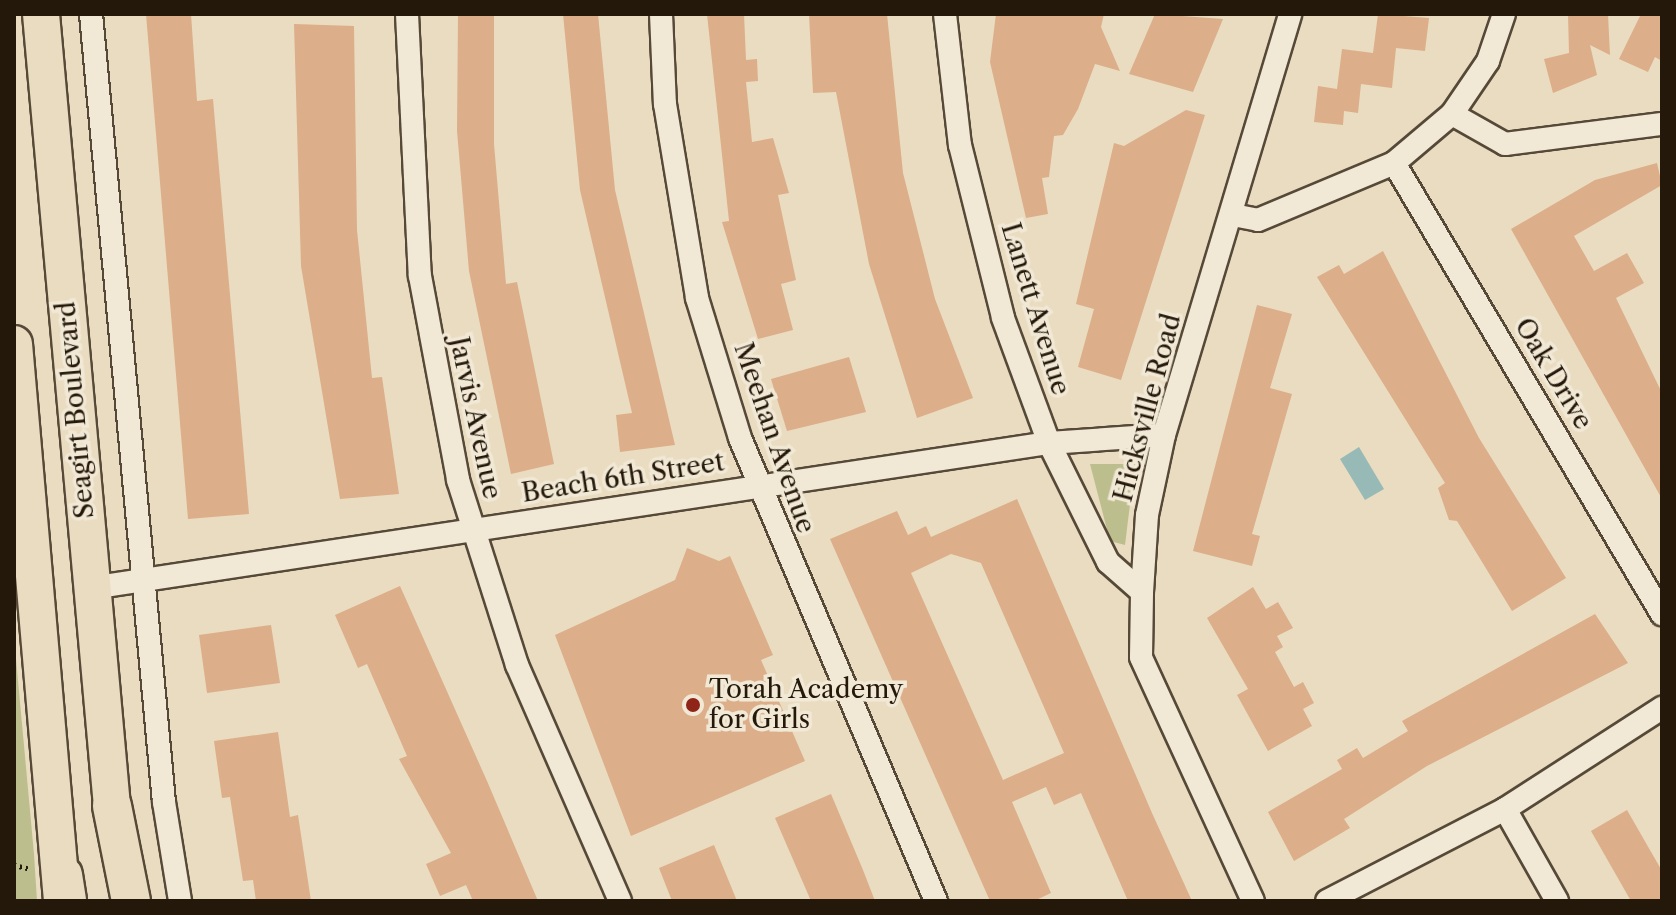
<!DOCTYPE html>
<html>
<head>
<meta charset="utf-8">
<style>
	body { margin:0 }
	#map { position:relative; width:1676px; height:915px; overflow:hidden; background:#eadcc0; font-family:"Libre Caslon Text",serif }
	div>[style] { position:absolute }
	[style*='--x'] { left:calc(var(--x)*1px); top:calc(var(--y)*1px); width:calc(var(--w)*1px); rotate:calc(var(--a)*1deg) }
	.green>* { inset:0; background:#bdbe8e }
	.water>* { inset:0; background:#98bab6 }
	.building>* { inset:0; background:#dcae8a }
	.path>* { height:5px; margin-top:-2.5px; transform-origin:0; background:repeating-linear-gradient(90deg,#24180a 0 2px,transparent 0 6px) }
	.roads { filter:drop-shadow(2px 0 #564938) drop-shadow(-2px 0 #564938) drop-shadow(0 2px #564938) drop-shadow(0 -2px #564938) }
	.minor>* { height:22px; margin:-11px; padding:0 11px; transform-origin:11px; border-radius:11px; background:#f1e8d6 }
	.primary>* { height:36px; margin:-18px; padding:0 18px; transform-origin:18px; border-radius:18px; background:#eadcc0 }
	.trunk>* { height:38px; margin:-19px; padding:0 19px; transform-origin:19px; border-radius:19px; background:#eadcc0 }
	.dots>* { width:22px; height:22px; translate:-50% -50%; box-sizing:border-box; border:4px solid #f1e8d6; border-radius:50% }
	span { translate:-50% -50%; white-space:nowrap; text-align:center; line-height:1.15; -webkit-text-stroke:7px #f1e8d6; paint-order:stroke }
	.street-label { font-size:26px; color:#24180a }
	.poi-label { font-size:26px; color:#24180a }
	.left { translate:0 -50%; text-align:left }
	.frame { position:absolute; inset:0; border:16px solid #24180a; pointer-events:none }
</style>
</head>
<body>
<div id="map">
	<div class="green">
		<i style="clip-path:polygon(1090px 464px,1135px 464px,1125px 545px,1110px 541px)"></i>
		<i style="clip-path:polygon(14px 637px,34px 854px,37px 901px,14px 901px)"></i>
	</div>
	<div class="water">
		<i style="clip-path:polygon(1359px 447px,1384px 489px,1365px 500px,1340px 459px)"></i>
	</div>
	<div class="building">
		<i style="clip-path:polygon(146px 14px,191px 14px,197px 101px,213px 99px,249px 514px,188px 519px)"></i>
		<i style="clip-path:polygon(458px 14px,494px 14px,494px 144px,506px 284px,517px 282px,554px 464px,511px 474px,469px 271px,457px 131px)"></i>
		<i style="clip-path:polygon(563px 14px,598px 14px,615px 190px,675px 445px,620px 452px,616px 415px,632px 413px,580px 190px)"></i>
		<i style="clip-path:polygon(707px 14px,744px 14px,746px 60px,757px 59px,758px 81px,746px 82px,752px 142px,773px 138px,789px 193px,778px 195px,796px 280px,781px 284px,793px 330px,758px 339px,722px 222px,729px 221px)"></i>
		<i style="clip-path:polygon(809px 14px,887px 14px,903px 173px,935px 299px,973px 398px,917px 418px,869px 264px,836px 92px,813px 93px)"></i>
		<i style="clip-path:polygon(996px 14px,1104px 14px,1101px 27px,1120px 71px,1095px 64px,1078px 109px,1063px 135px,1054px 136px,1049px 177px,1042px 178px,1048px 214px,1026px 218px,990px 62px)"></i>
		<i style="clip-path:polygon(1155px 14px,1223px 19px,1193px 92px,1129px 74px)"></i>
		<i style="clip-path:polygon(1378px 14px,1429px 18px,1425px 51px,1396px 48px,1392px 88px,1361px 84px,1358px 113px,1344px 111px,1343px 125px,1314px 122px,1318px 86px,1337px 89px,1342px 49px,1373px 53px)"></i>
		<i style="clip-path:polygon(1568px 14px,1608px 14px,1610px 55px,1590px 45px,1597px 75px,1553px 93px,1544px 59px,1569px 53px)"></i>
		<i style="clip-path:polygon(1641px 14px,1662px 14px,1662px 61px,1655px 57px,1648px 72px,1619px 59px)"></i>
		<i style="clip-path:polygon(294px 24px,354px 26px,357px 230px,372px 378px,382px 377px,399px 494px,340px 499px,301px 266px)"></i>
		<i style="clip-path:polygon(1186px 110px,1205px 115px,1121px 380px,1078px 367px,1094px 309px,1076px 304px,1114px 143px,1124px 146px)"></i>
		<i style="clip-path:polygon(1657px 163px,1662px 185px,1574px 236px,1594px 271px,1627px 253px,1644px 283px,1616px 298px,1662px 393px,1662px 499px,1511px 229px,1595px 180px)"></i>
		<i style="clip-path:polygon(1383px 251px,1479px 438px,1566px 578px,1512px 611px,1457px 521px,1449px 520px,1438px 488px,1445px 483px,1317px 277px,1339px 265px,1344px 274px)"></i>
		<i style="clip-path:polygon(1257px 305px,1292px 314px,1270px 388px,1292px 394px,1252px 534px,1260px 536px,1252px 566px,1193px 551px)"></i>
		<i style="clip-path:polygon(849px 357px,866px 412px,787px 431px,771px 379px)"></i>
		<i style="clip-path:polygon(evenodd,1017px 499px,1152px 813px,1192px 901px,1128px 901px,1081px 793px,1054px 805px,1046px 787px,1012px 802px,1051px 893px,1034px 901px,990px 901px,830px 539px,897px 511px,908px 535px,926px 526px,931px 537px,1017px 499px,951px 554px,981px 563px,1064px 753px,1003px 780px,911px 573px,951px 554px)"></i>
		<i style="clip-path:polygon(687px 548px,719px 561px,730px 556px,773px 655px,761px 660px,805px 761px,631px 836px,555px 635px,675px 580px)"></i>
		<i style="clip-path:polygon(400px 586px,487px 781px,538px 901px,473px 901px,466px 885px,440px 896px,426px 864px,451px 853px,399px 759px,407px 756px,367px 664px,358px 668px,335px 615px)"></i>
		<i style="clip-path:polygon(1253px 587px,1266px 609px,1278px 602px,1293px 628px,1277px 636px,1283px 647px,1275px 652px,1294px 687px,1303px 682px,1314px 703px,1303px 709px,1312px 726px,1268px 751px,1237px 695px,1248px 689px,1207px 618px)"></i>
		<i style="clip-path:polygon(1595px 614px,1628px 663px,1427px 766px,1344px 819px,1350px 828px,1294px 861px,1268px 812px,1342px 769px,1337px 760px,1357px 748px,1363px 758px,1408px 731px,1402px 721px)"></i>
		<i style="clip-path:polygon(271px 625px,280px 683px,207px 693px,199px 635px)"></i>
		<i style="clip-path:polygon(278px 732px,290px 817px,298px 815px,311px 901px,256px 901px,253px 880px,243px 881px,230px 797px,222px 798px,214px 741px)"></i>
		<i style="clip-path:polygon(831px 794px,863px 870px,875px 901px,811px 901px,775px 818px)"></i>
		<i style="clip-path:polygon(1627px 810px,1662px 871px,1662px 901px,1631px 901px,1591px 831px)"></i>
		<i style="clip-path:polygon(714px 845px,737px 901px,672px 901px,659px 868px)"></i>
	</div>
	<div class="path">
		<i style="--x:14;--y:865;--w:17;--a:13"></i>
	</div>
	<div class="roads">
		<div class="minor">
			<i style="--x:91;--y:14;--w:791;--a:84.71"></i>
			<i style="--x:164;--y:802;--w:100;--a:80.8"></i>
			<i style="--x:407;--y:14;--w:262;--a:87.2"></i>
			<i style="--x:420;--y:276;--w:208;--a:79.4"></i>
			<i style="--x:458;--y:480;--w:194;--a:72.3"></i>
			<i style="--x:517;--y:665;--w:257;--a:66.4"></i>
			<i style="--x:661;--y:14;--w:90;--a:87.5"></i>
			<i style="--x:665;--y:104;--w:197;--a:80.6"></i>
			<i style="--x:697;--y:298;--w:146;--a:72.9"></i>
			<i style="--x:740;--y:438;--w:503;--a:67.06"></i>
			<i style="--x:945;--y:14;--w:132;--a:83.5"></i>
			<i style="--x:960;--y:145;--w:178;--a:76"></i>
			<i style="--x:1003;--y:318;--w:133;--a:69.8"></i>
			<i style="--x:1049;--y:443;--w:133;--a:63.6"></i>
			<i style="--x:1108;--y:562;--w:45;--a:41.4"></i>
			<i style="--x:1452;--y:114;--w:64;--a:-55.8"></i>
			<i style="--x:1488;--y:61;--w:50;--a:-71.2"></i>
			<i style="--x:1394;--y:163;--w:525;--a:59.28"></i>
			<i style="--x:1233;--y:215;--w:25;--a:11"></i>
			<i style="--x:1258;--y:220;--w:147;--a:-22.7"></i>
			<i style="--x:1394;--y:163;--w:76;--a:-40.2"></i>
			<i style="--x:1452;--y:114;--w:61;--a:29.5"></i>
			<i style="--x:1505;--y:144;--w:158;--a:-7.3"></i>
			<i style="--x:91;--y:588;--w:969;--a:-8.61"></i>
			<i style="--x:1049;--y:443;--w:115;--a:-4"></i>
			<i style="--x:1505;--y:809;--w:106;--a:60.5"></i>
			<i style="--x:1253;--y:901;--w:268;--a:-114.7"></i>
			<i style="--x:1141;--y:657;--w:65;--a:-89.1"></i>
			<i style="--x:1142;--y:592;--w:77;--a:-86.3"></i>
			<i style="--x:1147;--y:515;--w:82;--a:-78"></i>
			<i style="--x:1164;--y:435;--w:439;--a:-73.3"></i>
			<i style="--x:1327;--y:901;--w:200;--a:-27.3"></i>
			<i style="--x:1505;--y:809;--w:187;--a:-32.8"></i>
		</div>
		<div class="primary">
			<i style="--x:41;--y:14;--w:795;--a:84.88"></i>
			<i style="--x:14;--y:344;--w:559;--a:85.07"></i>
		</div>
		<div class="trunk">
			<i style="--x:112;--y:806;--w:97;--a:78.7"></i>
			<i style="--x:63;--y:875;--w:26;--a:81"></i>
		</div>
	</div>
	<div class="dots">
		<i style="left:693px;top:705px;background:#8f2418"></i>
	</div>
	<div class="street-label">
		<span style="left:1035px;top:309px;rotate:73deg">Lanett Avenue</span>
		<span style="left:1553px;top:374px;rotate:59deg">Oak Drive</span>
		<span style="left:1148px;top:408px;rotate:-75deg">Hicksville Road</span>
		<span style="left:76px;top:410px;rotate:-95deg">Seagirt Boulevard</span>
		<span style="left:475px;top:418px;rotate:78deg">Jarvis Avenue</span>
		<span style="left:774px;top:438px;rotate:71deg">Meehan Avenue</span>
		<span style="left:623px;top:478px;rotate:-9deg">Beach 6th Street</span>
	</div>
	<div class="poi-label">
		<span class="left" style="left:709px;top:705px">Torah Academy<br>for Girls</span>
	</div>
	<div class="frame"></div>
</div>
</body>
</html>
